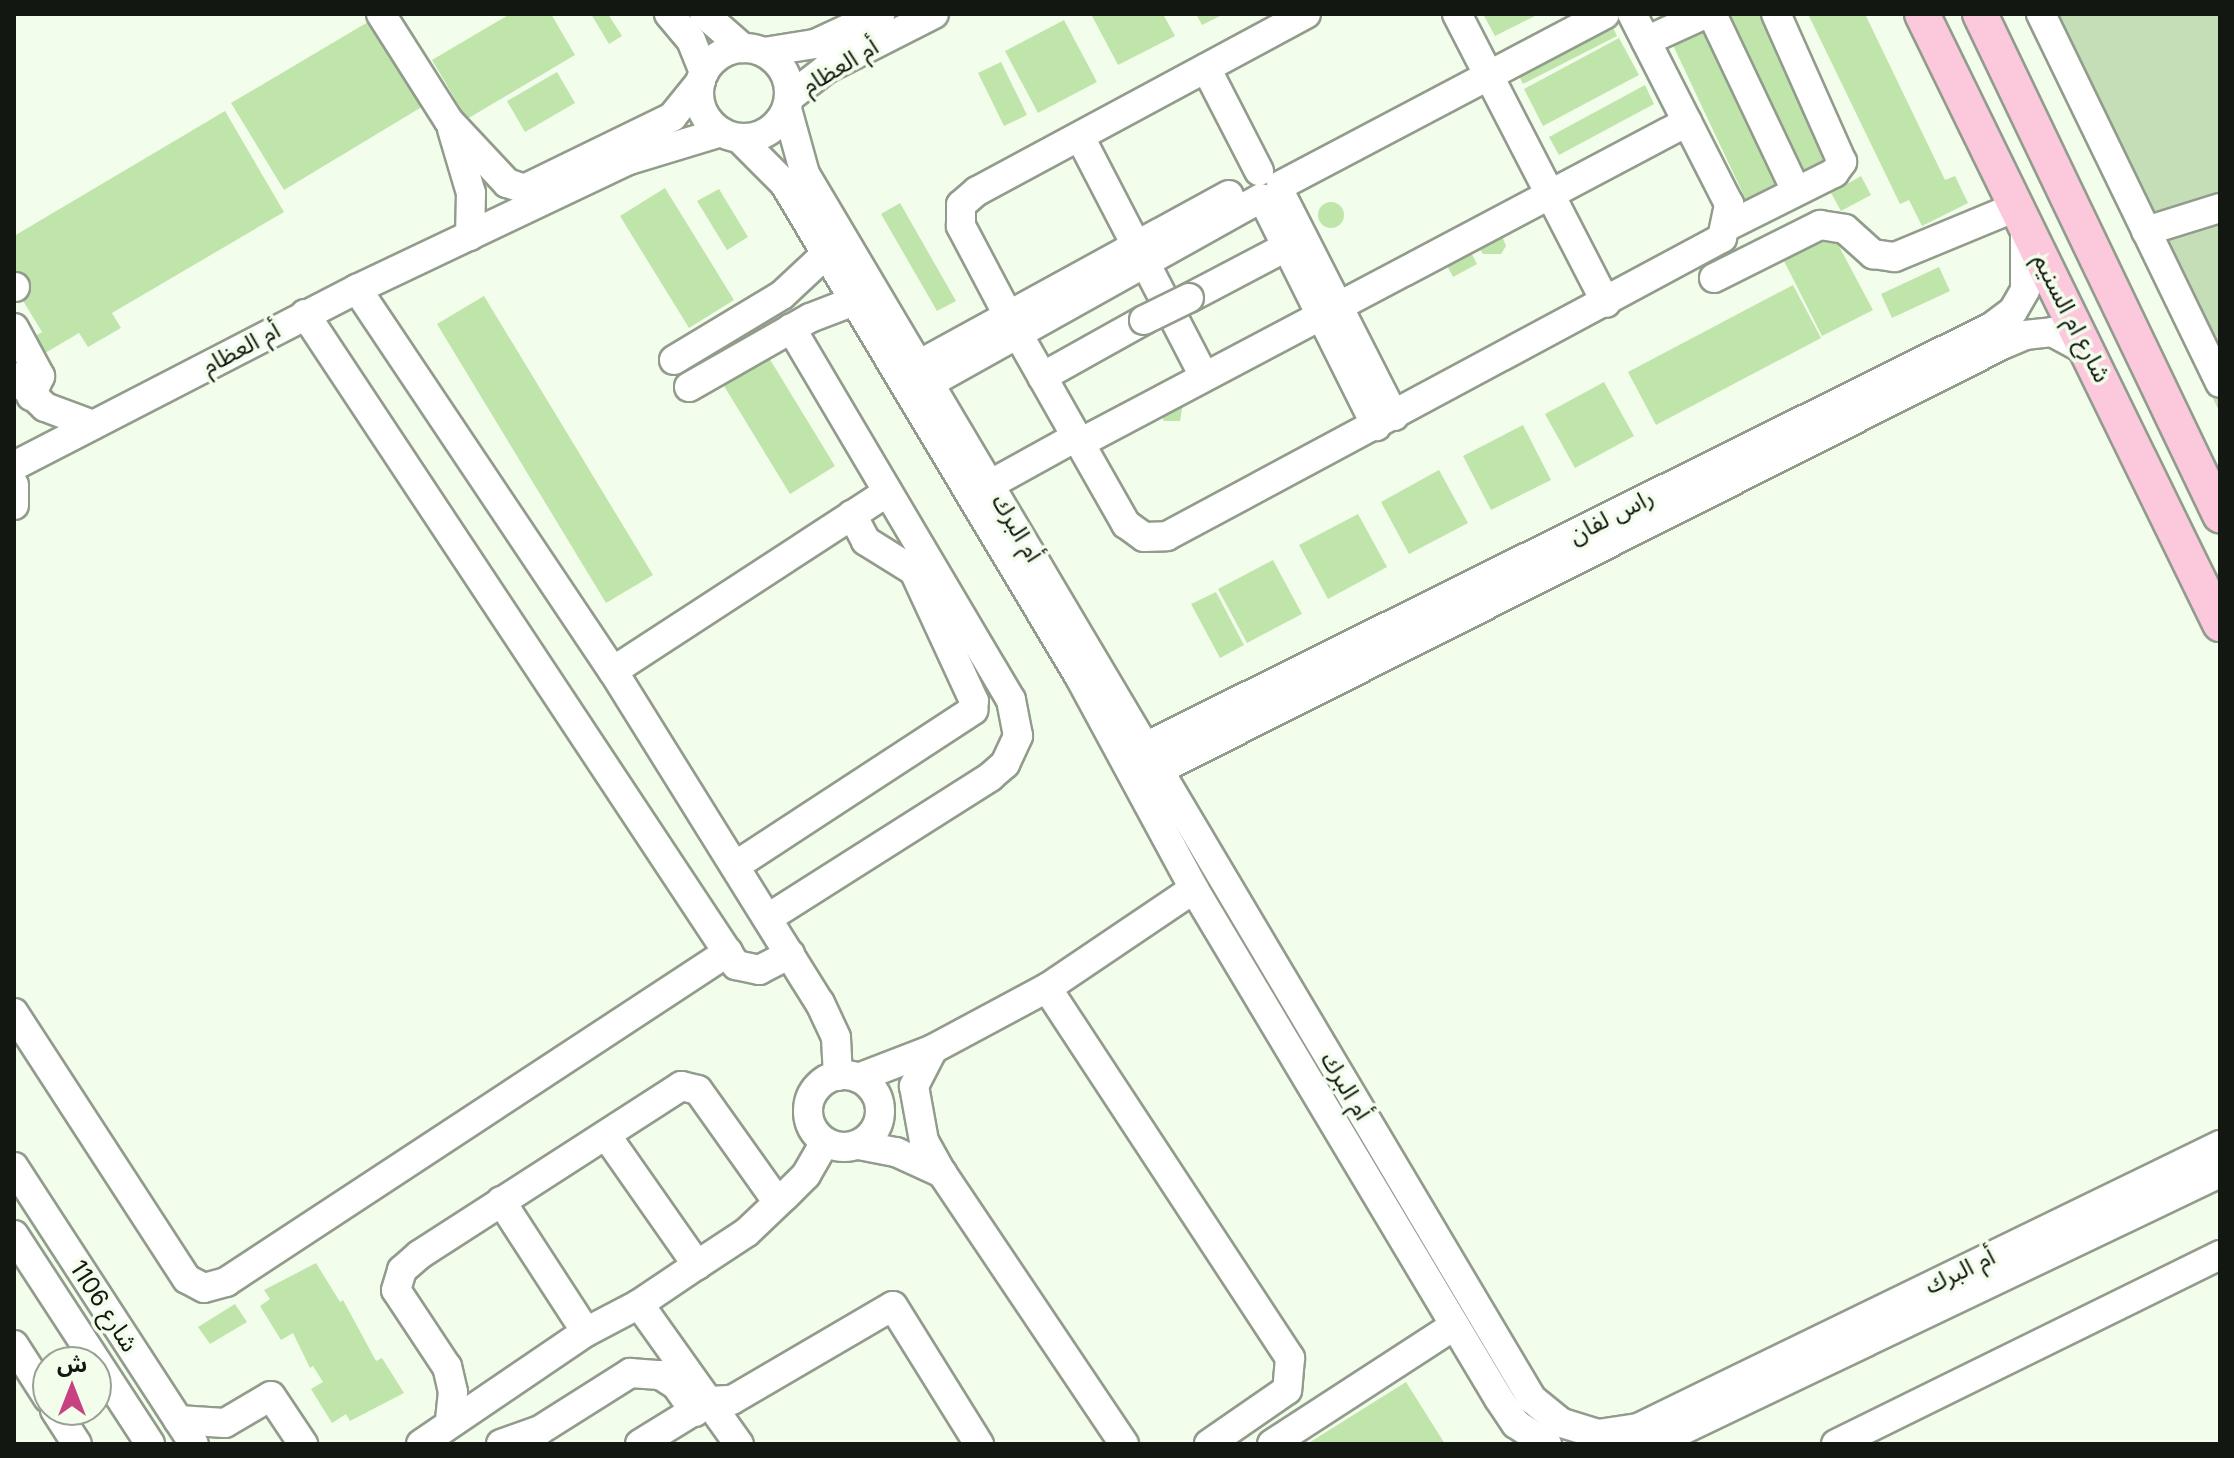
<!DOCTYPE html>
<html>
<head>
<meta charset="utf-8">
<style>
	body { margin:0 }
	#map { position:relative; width:2234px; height:1458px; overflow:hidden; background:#f2fdec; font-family:Inter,"Noto Sans Arabic",sans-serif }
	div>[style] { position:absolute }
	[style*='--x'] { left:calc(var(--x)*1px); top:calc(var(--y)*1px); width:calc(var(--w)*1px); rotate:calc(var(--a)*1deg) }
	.green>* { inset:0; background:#c6deb8 }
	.building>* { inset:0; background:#c0e5ab }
	.round { border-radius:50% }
	.roads { filter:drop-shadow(2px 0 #929c8d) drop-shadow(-2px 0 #929c8d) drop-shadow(0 2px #929c8d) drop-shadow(0 -2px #929c8d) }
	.minor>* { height:28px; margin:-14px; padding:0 14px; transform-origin:14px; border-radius:14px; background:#fff }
	.minor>.ring { margin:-14px; padding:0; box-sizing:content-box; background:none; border:28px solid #fff; border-radius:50% }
	.major>* { height:34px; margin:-17px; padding:0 17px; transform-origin:17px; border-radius:17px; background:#fcc9dc }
	.bridges { filter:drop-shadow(2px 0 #929c8d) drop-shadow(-2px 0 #929c8d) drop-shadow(0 2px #929c8d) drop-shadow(0 -2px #929c8d) }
	.minor-bridge>* { height:28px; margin:-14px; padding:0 14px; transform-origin:14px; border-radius:14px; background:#fff }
	span { translate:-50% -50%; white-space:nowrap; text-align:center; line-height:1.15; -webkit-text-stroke:7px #f2fdec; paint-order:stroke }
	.street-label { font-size:24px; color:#131711 }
	.frame { position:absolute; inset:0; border:16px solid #131711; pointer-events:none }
	.north { position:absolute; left:32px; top:1346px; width:80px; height:80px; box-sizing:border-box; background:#f2fdec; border:2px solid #99a194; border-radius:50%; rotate:0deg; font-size:22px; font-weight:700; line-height:32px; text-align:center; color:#131711 }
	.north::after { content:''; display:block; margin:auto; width:28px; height:36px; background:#c84181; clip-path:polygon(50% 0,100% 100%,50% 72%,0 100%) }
</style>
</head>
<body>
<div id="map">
	<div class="green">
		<i style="clip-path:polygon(2027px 14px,2220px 14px,2220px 413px)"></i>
	</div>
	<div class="building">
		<i style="clip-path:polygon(510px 14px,551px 14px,575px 55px,467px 119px,432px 60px)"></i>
		<i style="clip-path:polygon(591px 14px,608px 14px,622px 36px,609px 44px)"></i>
		<i style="clip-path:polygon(1091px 14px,1163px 14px,1175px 36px,1118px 65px)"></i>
		<i style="clip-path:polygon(1196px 14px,1224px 14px,1202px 25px)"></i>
		<i style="clip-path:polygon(1483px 14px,1539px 14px,1495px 36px)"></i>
		<i style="clip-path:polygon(1726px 14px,1767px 14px,1836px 158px,1799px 175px)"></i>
		<i style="clip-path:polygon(1808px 14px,1865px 14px,1945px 180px,1955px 176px,1968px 203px,1922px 226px,1909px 200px,1900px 204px)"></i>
		<i style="clip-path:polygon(373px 19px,425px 105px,284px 190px,231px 103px)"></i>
		<i style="clip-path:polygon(1609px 19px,1617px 36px,1523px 84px,1515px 68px)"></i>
		<i style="clip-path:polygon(1064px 20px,1097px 82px,1038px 113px,1005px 51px)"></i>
		<i style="clip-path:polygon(1708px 24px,1783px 182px,1746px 200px,1671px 41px)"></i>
		<i style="clip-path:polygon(1619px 38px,1639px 75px,1543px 126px,1524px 89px)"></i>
		<i style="clip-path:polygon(1001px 62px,1027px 115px,1004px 126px,978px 73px)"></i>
		<i style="clip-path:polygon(557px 72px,575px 103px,525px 132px,507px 101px)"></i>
		<i style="clip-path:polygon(1645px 85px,1654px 104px,1559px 155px,1549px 137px)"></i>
		<i style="clip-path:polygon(225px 111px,284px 212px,112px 313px,121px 328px,88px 347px,79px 333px,40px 356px,30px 339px,42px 332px,14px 286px,14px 236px)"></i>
		<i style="clip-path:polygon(1861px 176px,1871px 195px,1841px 211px,1831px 193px)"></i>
		<i style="clip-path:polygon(665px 188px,734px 300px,689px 328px,620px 216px)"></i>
		<i style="clip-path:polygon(719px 189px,748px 237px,727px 250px,697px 201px)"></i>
		<i class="round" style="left:1318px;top:202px;width:26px;height:26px"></i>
		<i style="clip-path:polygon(900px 203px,956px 301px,937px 311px,881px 214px)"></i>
		<i style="clip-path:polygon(1501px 233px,1506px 246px,1501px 254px,1483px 254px,1478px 246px)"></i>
		<i style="clip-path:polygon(1833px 235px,1873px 310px,1822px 336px,1784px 261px)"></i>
		<i style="clip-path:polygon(1467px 245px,1477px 264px,1453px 277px,1443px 258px)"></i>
		<i style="clip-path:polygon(1939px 267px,1950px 291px,1892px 318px,1881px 294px)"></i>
		<i style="clip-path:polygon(1793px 285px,1821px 338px,1656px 425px,1628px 372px)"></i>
		<i style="clip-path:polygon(484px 296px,653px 575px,606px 603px,437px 324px)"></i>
		<i style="clip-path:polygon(737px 331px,744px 342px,717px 357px,711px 347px)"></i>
		<i style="clip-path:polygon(766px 353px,835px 466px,790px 494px,721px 381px)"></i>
		<i style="clip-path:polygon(1604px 382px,1634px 436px,1575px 468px,1545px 414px)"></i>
		<i style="clip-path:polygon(1183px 403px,1180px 421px,1164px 421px,1160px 414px)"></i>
		<i style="clip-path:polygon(1523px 425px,1551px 480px,1491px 510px,1463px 456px)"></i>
		<i style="clip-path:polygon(1439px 470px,1468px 523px,1409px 554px,1381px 502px)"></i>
		<i style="clip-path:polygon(1358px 514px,1387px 567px,1328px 599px,1299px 545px)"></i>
		<i style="clip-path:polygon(1273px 560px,1302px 614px,1247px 643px,1218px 589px)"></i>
		<i style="clip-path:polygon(1216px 592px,1244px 645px,1220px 658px,1191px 604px)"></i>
		<i style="clip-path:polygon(316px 1263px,340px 1302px,343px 1300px,376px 1361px,382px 1358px,404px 1393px,350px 1421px,346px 1414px,332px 1423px,311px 1389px,323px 1382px,313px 1366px,310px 1368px,293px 1333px,281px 1340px,260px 1306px,270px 1299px,264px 1290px)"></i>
		<i style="clip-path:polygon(235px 1304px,247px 1322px,210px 1344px,198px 1327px)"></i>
		<i style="clip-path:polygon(1406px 1382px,1445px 1444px,1307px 1444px)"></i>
	</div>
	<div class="roads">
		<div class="minor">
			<i style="--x:381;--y:14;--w:127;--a:57.6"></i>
			<i style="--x:449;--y:121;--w:85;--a:46.9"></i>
			<i style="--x:507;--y:183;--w:18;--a:19"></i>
			<i style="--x:524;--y:189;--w:165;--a:-25.9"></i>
			<i style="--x:672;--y:117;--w:46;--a:-51.1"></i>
			<i style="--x:669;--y:14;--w:34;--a:50"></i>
			<i style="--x:691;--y:40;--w:35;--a:68"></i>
			<i style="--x:704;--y:14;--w:52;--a:41.1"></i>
			<i style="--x:1306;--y:14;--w:374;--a:151.7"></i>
			<i style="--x:977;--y:191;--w:21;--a:139"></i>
			<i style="--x:961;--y:205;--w:21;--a:90"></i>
			<i style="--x:961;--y:226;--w:122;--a:62.2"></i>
			<i style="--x:1018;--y:334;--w:219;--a:60.4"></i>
			<i style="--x:1126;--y:524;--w:22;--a:36"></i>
			<i style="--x:1144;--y:537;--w:23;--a:-2"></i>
			<i style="--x:1167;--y:536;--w:630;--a:-28.23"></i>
			<i style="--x:1722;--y:238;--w:35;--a:-78"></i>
			<i style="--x:1729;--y:204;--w:213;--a:-117"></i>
			<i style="--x:1457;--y:14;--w:325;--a:62.7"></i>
			<i style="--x:1712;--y:14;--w:196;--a:64.6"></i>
			<i style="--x:2041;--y:14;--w:410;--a:64.1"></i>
			<i style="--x:1646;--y:41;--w:65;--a:-24.6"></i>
			<i class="ring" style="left:699px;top:48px;width:62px;height:62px"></i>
			<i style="--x:764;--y:52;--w:52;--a:-8.9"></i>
			<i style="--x:815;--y:44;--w:72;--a:-24.8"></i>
			<i style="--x:1206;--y:68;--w:116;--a:62.8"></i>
			<i style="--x:790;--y:97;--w:46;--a:-37.9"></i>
			<i style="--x:826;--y:69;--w:121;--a:-27"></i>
			<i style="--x:787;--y:109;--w:67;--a:74.5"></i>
			<i style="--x:805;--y:174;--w:1424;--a:59.31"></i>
			<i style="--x:1532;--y:1399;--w:38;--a:39"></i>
			<i style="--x:1562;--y:1423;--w:38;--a:17"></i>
			<i style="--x:1598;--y:1434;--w:40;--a:-8.5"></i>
			<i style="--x:1638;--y:1428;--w:647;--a:-25.93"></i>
			<i style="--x:452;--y:129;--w:67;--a:73.5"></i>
			<i style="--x:471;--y:193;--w:43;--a:91.3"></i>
			<i style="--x:1080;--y:137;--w:269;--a:62.6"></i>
			<i style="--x:740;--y:139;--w:62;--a:45"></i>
			<i style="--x:784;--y:183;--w:575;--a:59.1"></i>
			<i style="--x:1079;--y:676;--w:242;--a:61.6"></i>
			<i style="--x:1194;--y:889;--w:594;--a:59.12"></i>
			<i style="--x:1499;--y:1399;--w:30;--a:56"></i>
			<i style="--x:1516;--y:1424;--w:37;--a:33"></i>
			<i style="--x:1281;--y:185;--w:366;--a:-27.8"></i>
			<i style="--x:1282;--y:196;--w:247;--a:63"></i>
			<i style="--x:1263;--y:199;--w:254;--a:63.5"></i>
			<i style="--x:1728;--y:226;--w:119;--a:-26.6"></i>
			<i style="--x:1834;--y:173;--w:14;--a:-54"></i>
			<i style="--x:1842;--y:162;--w:162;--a:-114"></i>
			<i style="--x:2146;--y:231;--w:77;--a:-17.3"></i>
			<i style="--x:1714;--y:278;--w:119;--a:-26.6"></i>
			<i style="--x:1820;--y:225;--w:25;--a:9"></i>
			<i style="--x:1845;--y:229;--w:38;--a:42"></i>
			<i style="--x:1873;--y:254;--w:22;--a:8"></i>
			<i style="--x:1895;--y:257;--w:131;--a:-22.5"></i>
			<i style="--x:14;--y:287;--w:1;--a:0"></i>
			<i style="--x:357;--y:289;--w:460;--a:56.2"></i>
			<i style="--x:613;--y:671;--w:391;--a:58.1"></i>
			<i style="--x:820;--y:1003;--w:38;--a:65"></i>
			<i style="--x:836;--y:1038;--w:38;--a:87"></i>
			<i style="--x:1189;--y:298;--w:112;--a:-27.7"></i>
			<i style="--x:305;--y:314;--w:781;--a:56.49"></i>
			<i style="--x:736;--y:965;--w:24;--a:12"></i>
			<i style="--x:759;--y:970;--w:35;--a:-27"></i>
			<i style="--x:14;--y:328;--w:55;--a:61.6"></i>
			<i style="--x:40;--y:376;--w:22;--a:114"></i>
			<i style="--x:674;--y:360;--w:126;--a:-31"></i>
			<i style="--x:782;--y:295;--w:60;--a:-43"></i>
			<i style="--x:920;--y:364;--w:352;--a:-28.7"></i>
			<i style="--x:14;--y:377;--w:43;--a:44.1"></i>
			<i style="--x:45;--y:407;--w:51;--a:20.6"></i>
			<i style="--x:1042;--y:377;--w:117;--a:-29.2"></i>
			<i style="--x:930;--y:383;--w:379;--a:-29.2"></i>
			<i style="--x:689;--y:387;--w:139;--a:-29.7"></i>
			<i style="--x:810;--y:318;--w:47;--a:-21.1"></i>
			<i style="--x:1080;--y:443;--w:687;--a:-27.87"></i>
			<i style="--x:14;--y:466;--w:386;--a:-27.3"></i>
			<i style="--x:357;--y:289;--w:301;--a:-25.4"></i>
			<i style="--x:629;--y:160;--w:96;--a:-16.9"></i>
			<i style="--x:991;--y:484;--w:97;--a:-28.9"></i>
			<i style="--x:14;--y:485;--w:20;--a:90"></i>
			<i style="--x:613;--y:671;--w:328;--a:-33.1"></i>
			<i style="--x:1133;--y:753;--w:960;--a:-26.4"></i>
			<i style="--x:1993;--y:326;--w:25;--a:-37"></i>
			<i style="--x:2013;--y:311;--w:24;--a:-60"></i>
			<i style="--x:2025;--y:290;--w:56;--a:-90"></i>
			<i style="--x:1143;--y:778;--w:964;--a:-26.75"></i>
			<i style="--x:2004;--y:344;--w:23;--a:-23"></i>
			<i style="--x:2025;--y:335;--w:27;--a:-6"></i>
			<i style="--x:2052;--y:332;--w:42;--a:28.4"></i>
			<i style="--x:735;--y:866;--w:285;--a:-33.2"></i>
			<i style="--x:973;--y:710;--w:9;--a:-84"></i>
			<i style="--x:974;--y:701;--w:143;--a:-114.8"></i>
			<i style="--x:914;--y:571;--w:57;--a:-148"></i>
			<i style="--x:866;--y:541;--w:30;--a:-118"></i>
			<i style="--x:768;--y:918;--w:263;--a:-32.4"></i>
			<i style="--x:990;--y:777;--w:20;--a:-41"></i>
			<i style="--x:1005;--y:764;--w:31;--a:-65"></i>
			<i style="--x:1018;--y:736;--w:37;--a:-101"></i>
			<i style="--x:1011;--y:700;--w:432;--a:-120.6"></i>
			<i style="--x:1047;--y:988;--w:443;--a:56.7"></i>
			<i style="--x:1290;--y:1358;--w:32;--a:95"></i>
			<i style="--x:1287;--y:1390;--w:95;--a:145.3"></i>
			<i style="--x:14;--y:1013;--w:317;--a:57"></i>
			<i style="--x:187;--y:1279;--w:19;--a:28"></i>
			<i style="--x:204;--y:1288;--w:23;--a:-15"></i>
			<i style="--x:226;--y:1282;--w:601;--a:-33.32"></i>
			<i style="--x:933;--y:1049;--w:42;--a:117.2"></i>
			<i style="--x:914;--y:1086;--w:56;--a:79.7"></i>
			<i style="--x:924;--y:1141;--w:37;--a:61"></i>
			<i class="ring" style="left:808px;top:1075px;width:44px;height:44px"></i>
			<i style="--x:858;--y:1078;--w:80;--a:-21.1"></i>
			<i style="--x:933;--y:1049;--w:129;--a:-28.2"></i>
			<i style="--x:1047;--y:988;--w:177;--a:-34"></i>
			<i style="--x:606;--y:1135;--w:159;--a:55"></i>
			<i style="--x:697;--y:1265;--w:70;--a:146.1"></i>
			<i style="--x:859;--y:1145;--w:38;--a:11"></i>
			<i style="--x:896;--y:1152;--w:51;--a:24.5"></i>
			<i style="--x:942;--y:1173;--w:326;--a:56.1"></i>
			<i style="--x:14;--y:1167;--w:330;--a:57"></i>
			<i style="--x:501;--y:1201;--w:156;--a:57"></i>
			<i style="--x:14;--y:1235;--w:249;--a:56.9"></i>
			<i style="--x:697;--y:1265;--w:60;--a:-33.4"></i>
			<i style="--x:747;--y:1232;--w:52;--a:-43.5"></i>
			<i style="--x:785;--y:1196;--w:30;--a:-45"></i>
			<i style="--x:806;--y:1175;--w:38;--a:-60"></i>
			<i style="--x:14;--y:1345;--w:63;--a:57.3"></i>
			<i style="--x:55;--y:1410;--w:40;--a:57.1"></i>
			<i style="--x:178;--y:1420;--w:47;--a:3.7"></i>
			<i style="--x:225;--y:1423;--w:53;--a:-30.4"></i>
			<i style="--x:271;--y:1396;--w:58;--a:56.3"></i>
			<i style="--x:450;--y:1420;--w:28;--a:-84"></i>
			<i style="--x:453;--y:1392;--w:26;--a:-103"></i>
			<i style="--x:447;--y:1367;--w:92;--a:-123.5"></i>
			<i style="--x:396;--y:1290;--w:21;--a:-73"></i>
			<i style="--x:402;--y:1270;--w:23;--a:-41"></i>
			<i style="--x:419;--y:1255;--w:312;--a:-32.8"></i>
			<i style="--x:681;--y:1086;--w:17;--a:13"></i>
			<i style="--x:698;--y:1090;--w:136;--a:54.6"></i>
			<i style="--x:421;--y:1444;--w:199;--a:-34.2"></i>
			<i style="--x:586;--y:1332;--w:60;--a:-27.8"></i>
			<i style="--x:639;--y:1304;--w:172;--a:54.5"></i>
			<i style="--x:501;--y:1444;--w:41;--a:-19.7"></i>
			<i style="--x:540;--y:1430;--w:107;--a:-32.3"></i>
			<i style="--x:630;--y:1373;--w:30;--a:4"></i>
			<i style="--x:660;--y:1375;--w:19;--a:32"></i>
			<i style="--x:676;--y:1385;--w:33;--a:55"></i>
			<i style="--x:640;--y:1444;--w:82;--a:-31.6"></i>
			<i style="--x:710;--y:1401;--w:22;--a:-3"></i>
			<i style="--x:732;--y:1400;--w:186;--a:-30.3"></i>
			<i style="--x:893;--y:1306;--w:163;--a:58.1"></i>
			<i style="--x:1272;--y:1444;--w:218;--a:-33"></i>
			<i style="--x:1653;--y:1444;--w:628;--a:-25.55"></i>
			<i style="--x:1836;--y:1444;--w:428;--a:-26.2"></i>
		</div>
		<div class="major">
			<i style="--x:1922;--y:14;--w:679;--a:63.96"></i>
			<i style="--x:1980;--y:14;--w:556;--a:64.4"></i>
		</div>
	</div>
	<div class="bridges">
		<div class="minor-bridge">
			<i style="--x:1144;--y:320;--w:50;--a:-26.1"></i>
		</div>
	</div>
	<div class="street-label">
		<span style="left:840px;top:66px;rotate:-31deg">أم العظام</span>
		<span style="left:2072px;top:318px;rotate:63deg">شارع ام السنيم</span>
		<span style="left:241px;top:348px;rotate:-28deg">أم العظام</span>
		<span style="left:1611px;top:516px;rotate:-27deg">راس لفان</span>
		<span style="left:1017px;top:528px;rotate:59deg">أم البرك</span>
		<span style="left:1346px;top:1086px;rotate:59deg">أم البرك</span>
		<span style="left:1960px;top:1271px;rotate:-26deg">أم البرك</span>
		<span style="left:104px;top:1306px;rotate:57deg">شارع 1106</span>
	</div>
	<div class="frame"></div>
	<div class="north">ش</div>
</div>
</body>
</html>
